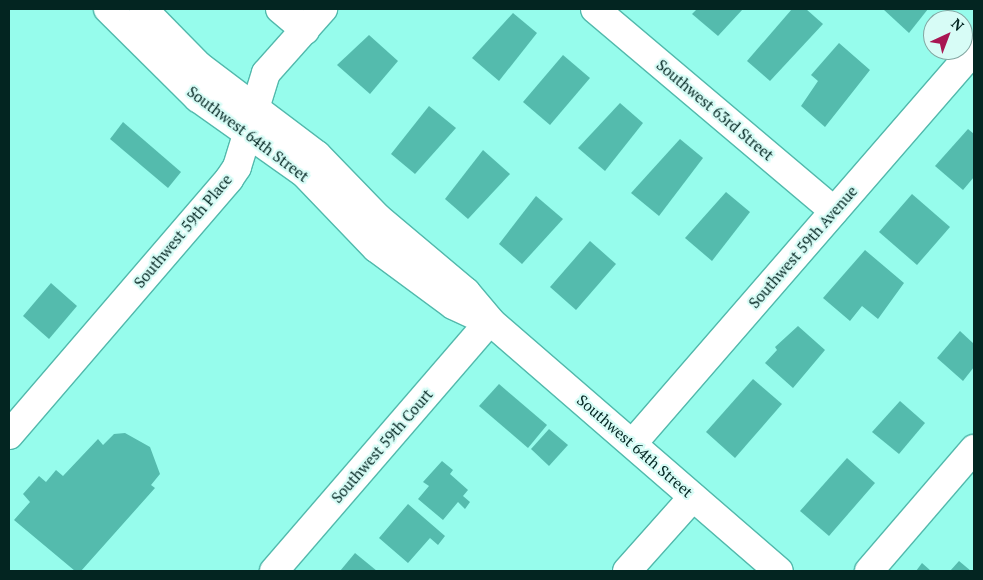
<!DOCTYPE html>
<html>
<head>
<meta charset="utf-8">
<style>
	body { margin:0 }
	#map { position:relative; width:983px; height:580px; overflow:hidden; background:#96fcec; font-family:"PT Serif",serif }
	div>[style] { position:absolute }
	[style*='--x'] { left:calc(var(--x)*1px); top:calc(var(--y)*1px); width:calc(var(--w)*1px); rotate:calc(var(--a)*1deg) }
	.building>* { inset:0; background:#54bbad }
	.roads { filter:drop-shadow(1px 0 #52b9ac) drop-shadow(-1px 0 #52b9ac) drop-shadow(0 1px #52b9ac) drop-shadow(0 -1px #52b9ac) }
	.minor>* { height:28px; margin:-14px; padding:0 14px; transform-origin:14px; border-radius:14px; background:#fff }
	span { translate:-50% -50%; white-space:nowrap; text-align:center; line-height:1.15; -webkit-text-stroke:4.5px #d7fcf6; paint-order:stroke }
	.street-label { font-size:15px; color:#032521 }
	.frame { position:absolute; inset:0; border:10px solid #032521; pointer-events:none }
	.north { position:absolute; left:923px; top:10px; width:50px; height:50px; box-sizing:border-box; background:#d7fcf6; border:1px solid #82a6a1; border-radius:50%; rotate:43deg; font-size:14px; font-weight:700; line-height:20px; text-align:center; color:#032521 }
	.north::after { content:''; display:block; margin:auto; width:18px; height:22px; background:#a81753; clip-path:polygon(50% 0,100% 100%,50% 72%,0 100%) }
</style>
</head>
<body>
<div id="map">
	<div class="building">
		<i style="clip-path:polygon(697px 9px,743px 9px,718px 36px,692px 14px)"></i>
		<i style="clip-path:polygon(792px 9px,806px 9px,823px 24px,770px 81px,747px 61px)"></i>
		<i style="clip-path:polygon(883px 9px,928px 9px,909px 33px)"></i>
		<i style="clip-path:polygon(513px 13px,537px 33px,499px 81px,472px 58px)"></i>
		<i style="clip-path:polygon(369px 35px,398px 61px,370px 94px,337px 65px)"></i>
		<i style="clip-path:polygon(839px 43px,870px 70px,825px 127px,801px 106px,818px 81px,811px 75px)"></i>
		<i style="clip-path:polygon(563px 55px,590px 78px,550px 125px,523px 102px)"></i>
		<i style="clip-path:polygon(620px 103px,643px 123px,605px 171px,578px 148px)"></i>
		<i style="clip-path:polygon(429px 106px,456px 128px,415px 174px,391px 154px)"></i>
		<i style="clip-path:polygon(123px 122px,181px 172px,168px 188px,110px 139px)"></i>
		<i style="clip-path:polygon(968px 129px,974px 134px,974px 177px,963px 190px,935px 166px)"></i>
		<i style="clip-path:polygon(680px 139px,703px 158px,659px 216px,631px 193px)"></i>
		<i style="clip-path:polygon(483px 150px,510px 174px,468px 219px,445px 199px)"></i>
		<i style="clip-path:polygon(726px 192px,750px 212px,712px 261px,685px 238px)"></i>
		<i style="clip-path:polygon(912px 194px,950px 227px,917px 265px,879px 232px)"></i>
		<i style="clip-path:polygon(536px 196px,563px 219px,522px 264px,499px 244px)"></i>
		<i style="clip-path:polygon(590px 241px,616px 264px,576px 310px,550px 287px)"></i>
		<i style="clip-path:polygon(865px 250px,904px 283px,878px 319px,862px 306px,850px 321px,823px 298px)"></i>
		<i style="clip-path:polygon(51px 283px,77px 306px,49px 339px,23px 316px)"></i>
		<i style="clip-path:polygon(798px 326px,825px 350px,793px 388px,765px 363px,777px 350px,775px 347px)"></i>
		<i style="clip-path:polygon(960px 331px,974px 344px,974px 367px,963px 381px,937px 358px)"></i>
		<i style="clip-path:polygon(753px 379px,782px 404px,735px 458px,706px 432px)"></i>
		<i style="clip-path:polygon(499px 384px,547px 425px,528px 448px,479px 406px)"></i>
		<i style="clip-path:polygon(900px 401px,925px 423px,899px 454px,872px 432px)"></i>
		<i style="clip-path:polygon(549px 429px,568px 445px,549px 466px,531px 449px)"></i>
		<i style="clip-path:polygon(125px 433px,150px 447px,160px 474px,151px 485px,155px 488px,81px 571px,75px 571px,14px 520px,30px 502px,23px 494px,39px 476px,46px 482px,56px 470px,63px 476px,98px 439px,103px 445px,114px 434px)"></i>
		<i style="clip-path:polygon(847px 458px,875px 483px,829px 536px,800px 511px)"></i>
		<i style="clip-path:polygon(442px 461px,453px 470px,450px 474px,468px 490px,463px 496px,470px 502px,465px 509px,458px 502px,443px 520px,418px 499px,429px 486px,423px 482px)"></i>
		<i style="clip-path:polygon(408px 504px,445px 536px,438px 545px,430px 538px,408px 563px,379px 538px)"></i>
		<i style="clip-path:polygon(355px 553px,377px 571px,340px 571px)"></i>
		<i style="clip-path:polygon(959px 561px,971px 571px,950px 571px)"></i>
		<i style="clip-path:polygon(922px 563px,931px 571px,916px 571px)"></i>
	</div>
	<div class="roads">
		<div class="minor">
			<i style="--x:108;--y:9;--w:127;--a:44.7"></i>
			<i style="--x:198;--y:98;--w:130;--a:35.3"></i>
			<i style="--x:304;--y:173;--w:104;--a:46.2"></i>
			<i style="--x:376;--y:248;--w:96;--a:36.5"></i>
			<i style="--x:453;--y:305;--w:31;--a:25"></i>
			<i style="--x:143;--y:9;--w:80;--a:45.5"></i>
			<i style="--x:199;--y:66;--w:148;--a:37"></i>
			<i style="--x:317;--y:155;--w:88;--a:45.9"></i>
			<i style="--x:378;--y:218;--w:115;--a:40.1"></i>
			<i style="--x:466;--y:292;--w:38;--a:50"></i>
			<i style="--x:490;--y:321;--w:382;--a:40.9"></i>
			<i style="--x:280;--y:9;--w:33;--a:40"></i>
			<i style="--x:595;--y:9;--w:313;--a:40.2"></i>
			<i style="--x:9;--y:435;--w:338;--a:-49.3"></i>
			<i style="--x:229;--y:179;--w:14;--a:-56"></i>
			<i style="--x:237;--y:167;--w:98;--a:-72.9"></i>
			<i style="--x:266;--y:73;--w:86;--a:-48.3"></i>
			<i style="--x:633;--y:443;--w:520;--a:-49.05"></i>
			<i style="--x:274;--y:571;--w:330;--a:-49.2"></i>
			<i style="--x:627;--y:571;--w:99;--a:-48.3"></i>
			<i style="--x:869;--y:571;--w:161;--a:-49.3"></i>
		</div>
	</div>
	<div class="street-label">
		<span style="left:715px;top:110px;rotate:40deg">Southwest 63rd Street</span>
		<span style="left:248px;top:134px;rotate:37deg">Southwest 64th Street</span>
		<span style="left:183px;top:231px;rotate:-50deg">Southwest 59th Place</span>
		<span style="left:803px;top:247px;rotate:-49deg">Southwest 59th Avenue</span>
		<span style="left:382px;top:446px;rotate:-49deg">Southwest 59th Court</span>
		<span style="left:635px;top:446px;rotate:41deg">Southwest 64th Street</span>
	</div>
	<div class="frame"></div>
	<div class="north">N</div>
</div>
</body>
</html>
